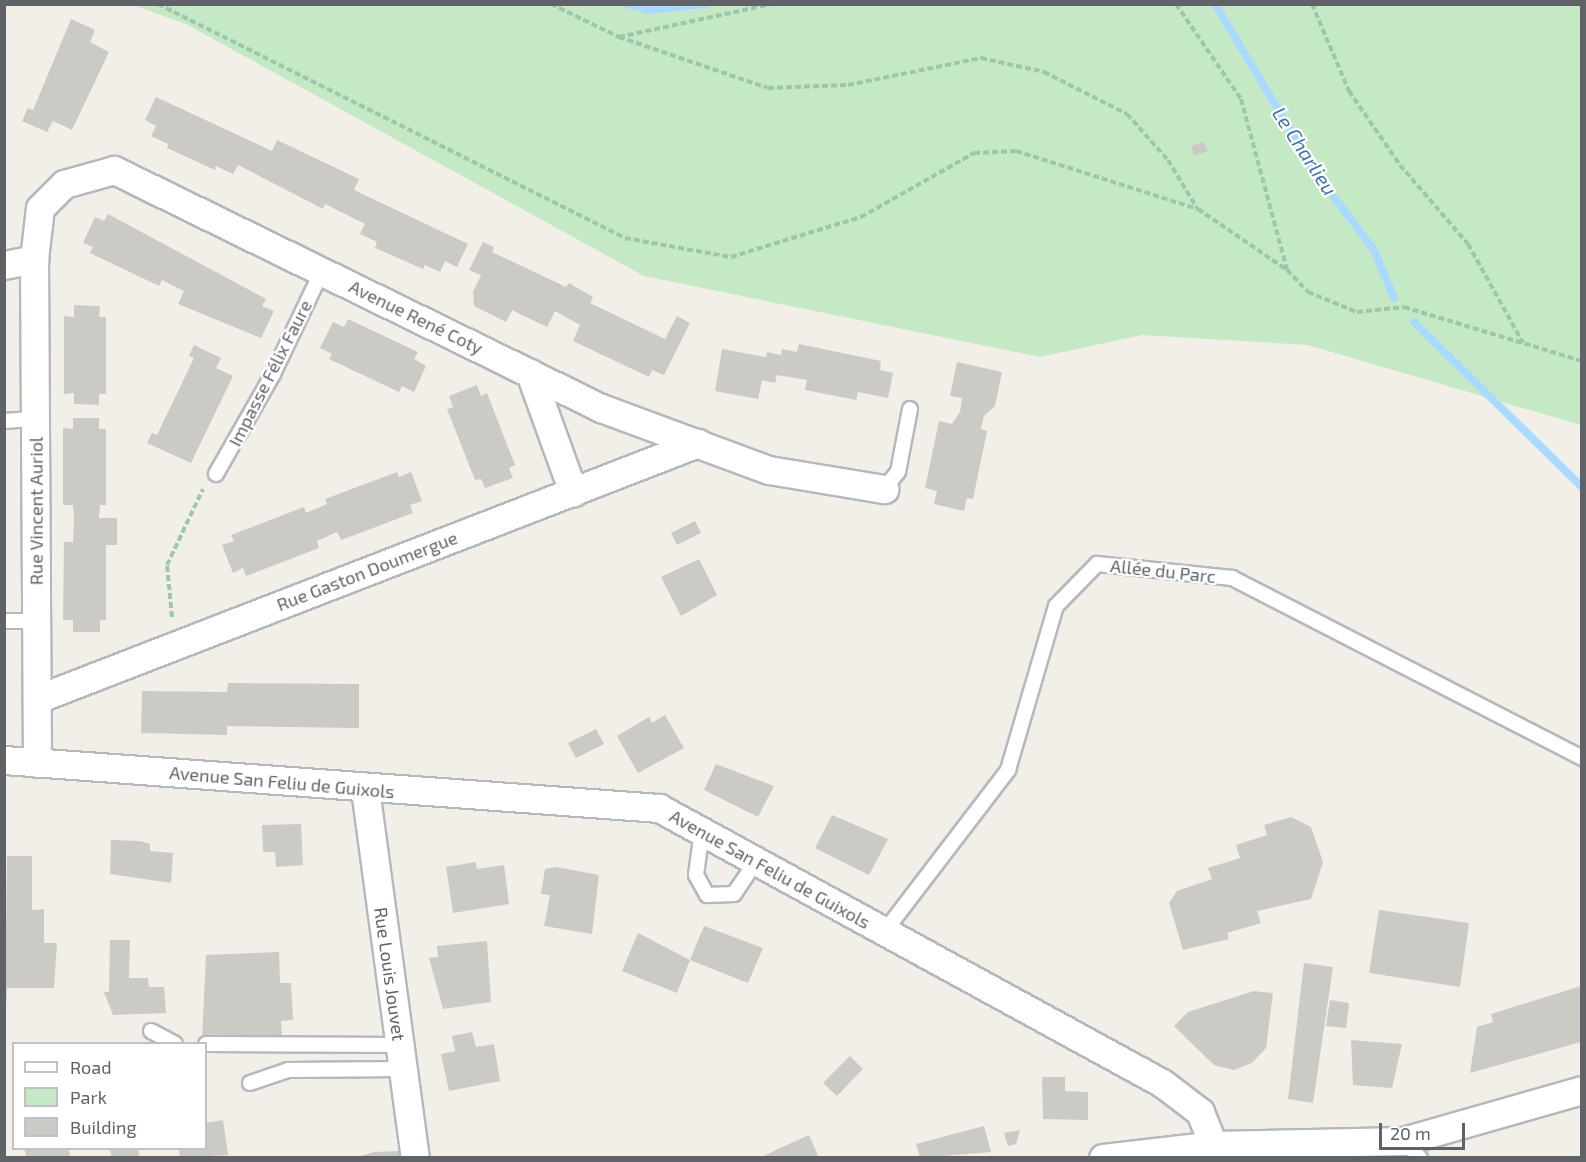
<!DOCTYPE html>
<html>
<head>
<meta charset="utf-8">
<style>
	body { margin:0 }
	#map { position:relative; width:1586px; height:1162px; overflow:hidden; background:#f1efe8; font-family:"Exo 2",sans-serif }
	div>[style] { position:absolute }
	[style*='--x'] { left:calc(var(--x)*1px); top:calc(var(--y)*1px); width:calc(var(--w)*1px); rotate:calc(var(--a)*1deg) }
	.green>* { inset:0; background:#c5e8c5 }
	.stream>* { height:8px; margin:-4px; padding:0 4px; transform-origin:4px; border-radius:4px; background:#aadaff }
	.building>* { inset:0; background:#cccac5 }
	.path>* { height:4px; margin-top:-2px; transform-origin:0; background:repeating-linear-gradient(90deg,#9cc7a9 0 6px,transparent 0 9px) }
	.roads { filter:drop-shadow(2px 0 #b5b8bc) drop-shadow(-2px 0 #b5b8bc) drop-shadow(0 2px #b5b8bc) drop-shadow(0 -2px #b5b8bc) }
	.service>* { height:14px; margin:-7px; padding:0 7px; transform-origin:7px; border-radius:7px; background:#fff }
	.minor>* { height:27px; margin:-13.5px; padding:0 13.5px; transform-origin:13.5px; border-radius:13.5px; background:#fff }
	span { translate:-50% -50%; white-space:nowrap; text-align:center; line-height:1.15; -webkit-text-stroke:4.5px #fff; paint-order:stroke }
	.street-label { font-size:18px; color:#5f6368 }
	.water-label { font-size:20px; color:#4174aa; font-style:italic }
	.frame { position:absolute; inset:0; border:6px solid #5f6368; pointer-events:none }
	.legend { position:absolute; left:12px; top:1042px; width:195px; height:108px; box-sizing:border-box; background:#fff; border:2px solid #bfc1c3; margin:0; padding:8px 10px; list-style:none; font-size:18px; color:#5f6368 }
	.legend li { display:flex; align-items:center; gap:12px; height:30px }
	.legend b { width:30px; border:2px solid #bfc1c3 }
	.scale { position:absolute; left:1379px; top:1123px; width:86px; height:27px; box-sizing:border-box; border:3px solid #5f6368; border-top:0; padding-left:8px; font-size:18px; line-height:21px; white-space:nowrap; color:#5f6368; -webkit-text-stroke:4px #fff; paint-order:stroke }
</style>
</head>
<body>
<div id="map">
	<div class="green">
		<i style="clip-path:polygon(133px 5px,1581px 5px,1581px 425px,1308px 345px,1142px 335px,1040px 357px,644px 276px,186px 24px)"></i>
	</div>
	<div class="stream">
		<i style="--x:626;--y:4;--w:23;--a:15"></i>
		<i style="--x:648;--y:10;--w:59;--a:-5.8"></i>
		<i style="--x:1215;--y:4;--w:197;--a:59.1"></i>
		<i style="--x:1316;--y:173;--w:96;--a:53"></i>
		<i style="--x:1374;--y:250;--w:52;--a:67.4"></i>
		<i style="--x:1414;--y:322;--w:235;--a:44.5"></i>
	</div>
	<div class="building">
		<i style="clip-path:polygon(71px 19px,95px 30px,90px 42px,109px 52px,72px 130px,53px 121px,47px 132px,22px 121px,28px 108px,33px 110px)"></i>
		<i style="clip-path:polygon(156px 97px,272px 151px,277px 140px,359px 179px,354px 190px,468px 244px,457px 267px,445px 261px,440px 272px,425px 265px,423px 269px,375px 248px,377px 242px,360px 234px,365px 224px,325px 204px,323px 209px,238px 165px,233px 174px,216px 166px,215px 170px,167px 148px,168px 144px,151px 136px,156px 126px,145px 120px)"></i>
		<i style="clip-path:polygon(1204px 142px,1208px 151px,1194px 156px,1191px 146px)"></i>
		<i style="clip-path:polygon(108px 214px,266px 299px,262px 306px,274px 311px,261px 338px,178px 304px,184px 291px,162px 280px,159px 286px,90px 253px,93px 247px,83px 243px,95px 217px,104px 221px)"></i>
		<i style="clip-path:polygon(483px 242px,494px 247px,492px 252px,566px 287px,569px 283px,593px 297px,590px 303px,665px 339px,677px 316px,690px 323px,664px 375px,652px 370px,649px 377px,573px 341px,580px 325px,555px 311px,547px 327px,512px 310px,506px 322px,474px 306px,473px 292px,481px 275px,469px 270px)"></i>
		<i style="clip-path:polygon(74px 305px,100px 306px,99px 317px,106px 317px,106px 394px,99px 394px,99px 405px,74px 404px,74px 393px,64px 394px,64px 316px,74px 317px)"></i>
		<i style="clip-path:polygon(348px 319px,418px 352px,414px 359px,426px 366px,414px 392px,402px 386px,399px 392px,329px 359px,332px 354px,320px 348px,333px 322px,344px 327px)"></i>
		<i style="clip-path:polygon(799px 344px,881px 361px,880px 370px,893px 373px,888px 398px,858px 392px,856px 400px,831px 395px,805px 390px,807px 380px,777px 375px,775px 383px,762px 380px,758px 399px,715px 391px,722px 349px,766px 357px,767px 352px,781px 355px,782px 349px,797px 352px)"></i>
		<i style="clip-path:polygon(194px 345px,221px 358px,216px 368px,233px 376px,191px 463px,147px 443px,152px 433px,157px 435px,194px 358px,189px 356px)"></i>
		<i style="clip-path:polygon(957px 362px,1002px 372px,995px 406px,984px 416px,981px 429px,987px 431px,973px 499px,967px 498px,964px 511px,934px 504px,937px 491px,925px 488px,939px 421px,952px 424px,960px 412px,962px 398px,950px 396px)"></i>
		<i style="clip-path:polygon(477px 385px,481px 396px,487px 393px,515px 465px,509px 468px,513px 478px,485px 488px,481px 479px,475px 480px,447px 409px,453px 407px,449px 396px)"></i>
		<i style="clip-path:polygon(73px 418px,99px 418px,99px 429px,106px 429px,106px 505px,100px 505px,99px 518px,117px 518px,117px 545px,106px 545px,106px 620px,100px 620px,100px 632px,73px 632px,73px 620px,63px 620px,64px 542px,73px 542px,74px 518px,73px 505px,63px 505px,63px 428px,73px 429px)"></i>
		<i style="clip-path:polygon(397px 472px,399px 477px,411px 472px,422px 501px,410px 505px,413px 513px,341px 540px,337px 532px,317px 541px,319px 548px,246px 576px,243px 568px,233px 573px,222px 545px,234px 541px,231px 535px,304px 507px,306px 513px,327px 504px,325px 499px)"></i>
		<i style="clip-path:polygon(695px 521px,701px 533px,677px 545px,671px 533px)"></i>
		<i style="clip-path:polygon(699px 559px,717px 595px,681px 616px,661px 577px)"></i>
		<i style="clip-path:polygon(228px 683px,359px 684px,359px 728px,227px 726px,227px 735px,141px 733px,142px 691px,227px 692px)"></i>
		<i style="clip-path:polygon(665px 715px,684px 748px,638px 773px,617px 736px,649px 717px,652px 723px)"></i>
		<i style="clip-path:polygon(596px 729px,604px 744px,576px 758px,568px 743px)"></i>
		<i style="clip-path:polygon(716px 764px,774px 786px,758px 817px,704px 790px)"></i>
		<i style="clip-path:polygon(832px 815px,888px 839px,869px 875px,815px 848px)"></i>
		<i style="clip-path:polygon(1291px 817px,1311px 827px,1323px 862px,1311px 899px,1257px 911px,1261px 923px,1227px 933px,1229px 939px,1183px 950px,1169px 903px,1177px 891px,1212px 879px,1208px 868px,1240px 858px,1236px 845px,1267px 835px,1264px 825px)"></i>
		<i style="clip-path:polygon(301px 824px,303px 865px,276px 867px,275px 852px,263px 852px,262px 825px)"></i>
		<i style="clip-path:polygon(111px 840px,140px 841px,150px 844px,150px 851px,173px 853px,171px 883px,110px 874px)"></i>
		<i style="clip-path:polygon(7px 856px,32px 856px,32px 910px,44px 909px,44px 943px,57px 943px,54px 988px,7px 988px,4px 1059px)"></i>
		<i style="clip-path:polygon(476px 862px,477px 869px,504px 865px,509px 904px,453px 913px,446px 867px)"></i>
		<i style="clip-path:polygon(556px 867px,599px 875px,592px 934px,544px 926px,550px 895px,541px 894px,545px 869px)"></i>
		<i style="clip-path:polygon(1379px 910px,1469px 923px,1460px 987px,1369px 973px)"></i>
		<i style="clip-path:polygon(704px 926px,763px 948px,748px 983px,690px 960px,677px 993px,622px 971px,638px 933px,690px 960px)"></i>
		<i style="clip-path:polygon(110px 940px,130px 940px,129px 978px,148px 978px,149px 987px,164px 987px,166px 1013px,113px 1015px,104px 992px,109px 992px)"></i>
		<i style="clip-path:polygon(487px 941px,491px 1002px,443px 1009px,429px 958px,438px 957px,437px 946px)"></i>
		<i style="clip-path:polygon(279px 952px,280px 983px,291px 983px,293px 1020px,281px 1021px,282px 1036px,202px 1039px,206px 955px)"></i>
		<i style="clip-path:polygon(1304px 963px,1333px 967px,1313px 1103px,1288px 1099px)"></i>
		<i style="clip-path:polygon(1581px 986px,1581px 1042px,1470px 1073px,1477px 1027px,1493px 1022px,1491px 1014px)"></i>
		<i style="clip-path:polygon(1254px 991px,1273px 993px,1266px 1048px,1252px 1063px,1234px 1070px,1214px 1065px,1174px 1026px,1188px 1012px)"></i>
		<i style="clip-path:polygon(1330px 1000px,1349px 1003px,1346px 1028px,1326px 1026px)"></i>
		<i style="clip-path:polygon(472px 1032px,476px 1047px,494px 1044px,500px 1081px,449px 1091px,441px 1054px,455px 1051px,452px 1036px)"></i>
		<i style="clip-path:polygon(1351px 1040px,1402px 1044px,1392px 1088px,1353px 1085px)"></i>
		<i style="clip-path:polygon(850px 1056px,863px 1069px,837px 1096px,823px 1083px)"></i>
		<i style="clip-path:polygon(1042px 1077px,1065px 1077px,1065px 1091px,1088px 1092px,1088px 1120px,1043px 1119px)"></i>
		<i style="clip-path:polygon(223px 1120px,228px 1155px,180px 1158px,179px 1149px,206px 1149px,206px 1123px)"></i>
		<i style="clip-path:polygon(984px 1126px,991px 1152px,920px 1158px,916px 1144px)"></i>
		<i style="clip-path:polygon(1020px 1130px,1016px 1144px,1008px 1146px,1004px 1133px)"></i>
		<i style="clip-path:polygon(809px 1135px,819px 1158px,760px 1158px,778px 1149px)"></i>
		<i style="clip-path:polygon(24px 1149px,68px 1149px,71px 1158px,27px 1158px)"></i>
		<i style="clip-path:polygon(110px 1149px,138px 1149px,140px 1158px,112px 1158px)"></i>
		<i style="clip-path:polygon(400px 1151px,402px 1158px,354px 1158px,374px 1152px)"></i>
	</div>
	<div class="path">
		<i style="--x:158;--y:4;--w:522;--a:26.61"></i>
		<i style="--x:625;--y:238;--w:108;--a:10.2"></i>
		<i style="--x:731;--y:257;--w:136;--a:-17.1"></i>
		<i style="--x:861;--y:217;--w:130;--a:-29.5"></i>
		<i style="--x:974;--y:153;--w:42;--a:-2.7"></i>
		<i style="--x:1016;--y:151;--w:191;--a:17.7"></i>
		<i style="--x:1198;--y:209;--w:108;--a:34.4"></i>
		<i style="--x:551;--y:4;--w:76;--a:25.9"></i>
		<i style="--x:619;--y:37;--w:156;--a:-12.2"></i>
		<i style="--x:1176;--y:4;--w:115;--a:55.6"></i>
		<i style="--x:1241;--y:99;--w:177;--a:74.9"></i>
		<i style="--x:1287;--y:270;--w:30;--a:46"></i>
		<i style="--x:1308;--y:292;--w:53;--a:22.2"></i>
		<i style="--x:1357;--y:312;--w:47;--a:-6.1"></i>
		<i style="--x:1404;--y:307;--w:186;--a:16.9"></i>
		<i style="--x:1312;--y:4;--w:95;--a:67"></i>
		<i style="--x:1349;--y:91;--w:90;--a:55.4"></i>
		<i style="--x:1400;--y:165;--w:104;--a:49.3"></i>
		<i style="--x:1468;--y:244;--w:113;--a:60.9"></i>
		<i style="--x:619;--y:37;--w:157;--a:18.9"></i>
		<i style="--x:768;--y:88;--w:80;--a:-2.1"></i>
		<i style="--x:848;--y:85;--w:136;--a:-11.5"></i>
		<i style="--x:981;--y:58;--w:65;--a:12.5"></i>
		<i style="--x:1044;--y:72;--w:93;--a:26.8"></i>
		<i style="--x:1127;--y:114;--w:62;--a:48.3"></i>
		<i style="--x:1168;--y:160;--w:56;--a:58.9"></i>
		<i style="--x:172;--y:617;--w:52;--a:-95.5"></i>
		<i style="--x:167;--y:565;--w:84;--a:-64.7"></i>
	</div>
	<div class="roads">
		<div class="service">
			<i style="--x:4;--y:421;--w:31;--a:-4"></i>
			<i style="--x:216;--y:474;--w:115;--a:-60.3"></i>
			<i style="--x:273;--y:374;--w:114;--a:-64.6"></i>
			<i style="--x:884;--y:489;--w:22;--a:-51"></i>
			<i style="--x:898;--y:472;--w:64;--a:-79.2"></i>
			<i style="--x:4;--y:621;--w:32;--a:0"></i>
			<i style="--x:702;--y:831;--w:44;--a:97.8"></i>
			<i style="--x:696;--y:875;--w:23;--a:61"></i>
			<i style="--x:707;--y:895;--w:27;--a:-2"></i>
			<i style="--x:734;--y:894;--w:40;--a:-56"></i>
			<i style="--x:885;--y:931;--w:203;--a:-52.6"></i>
			<i style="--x:1008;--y:770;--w:171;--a:-73.7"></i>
			<i style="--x:1056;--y:606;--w:59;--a:-45.7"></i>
			<i style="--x:1097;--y:564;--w:136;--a:5.9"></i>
			<i style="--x:1232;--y:578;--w:394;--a:27.2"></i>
			<i style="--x:151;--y:1031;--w:27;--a:28"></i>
			<i style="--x:206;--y:1044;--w:193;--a:0.3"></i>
			<i style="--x:250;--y:1083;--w:40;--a:-18.9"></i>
			<i style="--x:288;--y:1070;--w:114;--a:-0.5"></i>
			<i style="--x:1403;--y:1141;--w:24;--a:45"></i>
		</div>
		<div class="minor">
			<i style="--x:4;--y:265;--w:31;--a:-11"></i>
			<i style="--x:530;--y:373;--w:127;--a:70.1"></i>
			<i style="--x:37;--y:699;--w:709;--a:-21.17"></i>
			<i style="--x:4;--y:760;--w:657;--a:4.19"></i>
			<i style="--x:659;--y:808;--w:573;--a:28.67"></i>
			<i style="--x:1162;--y:1083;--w:48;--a:37.3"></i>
			<i style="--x:1200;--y:1112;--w:35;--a:68"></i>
			<i style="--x:37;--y:763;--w:504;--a:-90.34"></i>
			<i style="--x:34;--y:259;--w:51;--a:-83.3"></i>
			<i style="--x:40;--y:208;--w:34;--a:-45"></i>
			<i style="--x:64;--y:184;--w:52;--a:-15.6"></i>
			<i style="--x:114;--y:170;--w:542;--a:26.05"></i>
			<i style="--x:601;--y:408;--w:179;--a:20.3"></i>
			<i style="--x:769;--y:470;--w:117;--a:9.4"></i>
			<i style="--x:365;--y:789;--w:372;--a:82.3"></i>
			<i style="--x:1103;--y:1158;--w:111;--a:-6.7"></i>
			<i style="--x:1213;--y:1145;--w:190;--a:-1.2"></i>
			<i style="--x:1403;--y:1141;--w:186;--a:-15.9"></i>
		</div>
	</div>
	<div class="street-label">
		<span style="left:416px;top:317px;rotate:26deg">Avenue René Coty</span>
		<span style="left:270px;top:373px;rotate:-63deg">Impasse Félix Faure</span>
		<span style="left:36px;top:511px;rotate:-90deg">Rue Vincent Auriol</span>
		<span style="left:367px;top:571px;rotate:-21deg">Rue Gaston Doumergue</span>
		<span style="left:1163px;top:571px;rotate:6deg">Allée du Parc</span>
		<span style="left:282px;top:782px;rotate:5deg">Avenue San Feliu de Guixols</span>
		<span style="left:770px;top:869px;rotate:29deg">Avenue San Feliu de Guixols</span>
		<span style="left:390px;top:974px;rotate:82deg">Rue Louis Jouvet</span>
	</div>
	<div class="water-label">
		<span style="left:1305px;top:151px;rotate:57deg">Le Charlieu</span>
	</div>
	<div class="frame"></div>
	<ul class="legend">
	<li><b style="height:8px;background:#fff"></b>Road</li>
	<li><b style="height:16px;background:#c5e8c5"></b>Park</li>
	<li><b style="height:16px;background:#cccac5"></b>Building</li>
	</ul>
	<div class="scale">20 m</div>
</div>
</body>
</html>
